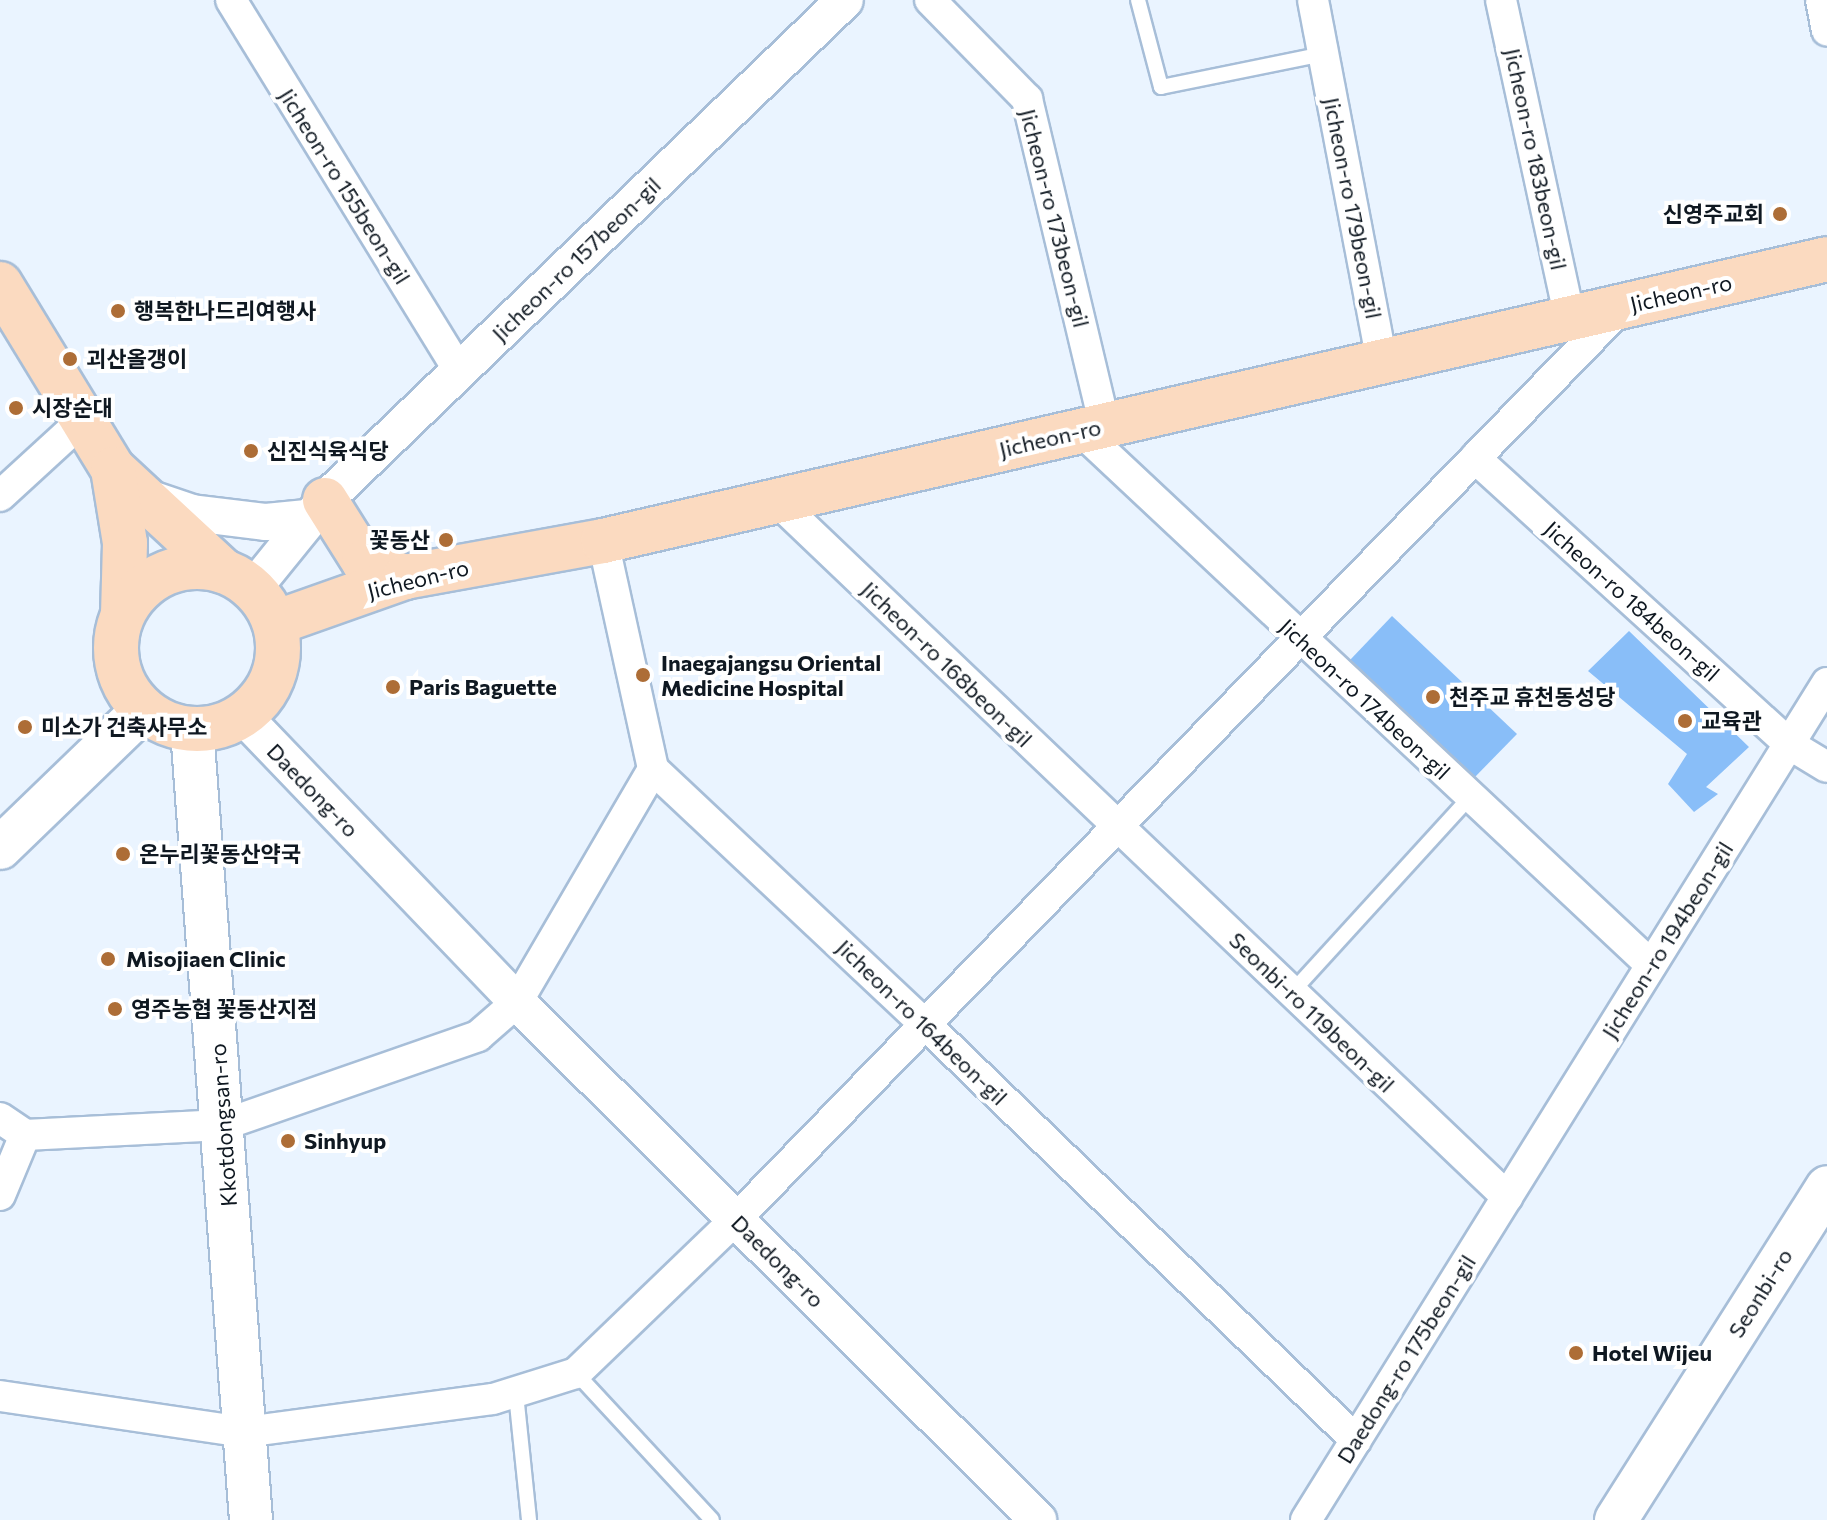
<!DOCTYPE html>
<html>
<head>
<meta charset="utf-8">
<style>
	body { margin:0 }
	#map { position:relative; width:1827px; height:1520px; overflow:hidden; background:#eaf4ff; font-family:Commissioner,"Noto Sans KR",sans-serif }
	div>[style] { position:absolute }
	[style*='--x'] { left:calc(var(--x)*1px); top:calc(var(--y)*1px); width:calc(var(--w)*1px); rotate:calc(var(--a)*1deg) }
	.building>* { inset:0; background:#89bef8 }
	.roads { filter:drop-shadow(2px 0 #a7bed8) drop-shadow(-2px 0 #a7bed8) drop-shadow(0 2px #a7bed8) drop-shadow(0 -2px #a7bed8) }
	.service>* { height:14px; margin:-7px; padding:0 7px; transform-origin:7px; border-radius:7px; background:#fff }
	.minor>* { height:30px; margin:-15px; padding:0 15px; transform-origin:15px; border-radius:15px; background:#fff }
	.tertiary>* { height:36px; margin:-18px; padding:0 18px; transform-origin:18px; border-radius:18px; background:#fff }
	.secondary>* { height:42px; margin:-21px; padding:0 21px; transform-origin:21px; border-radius:21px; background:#fff }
	.primary>* { height:44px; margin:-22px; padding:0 22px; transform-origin:22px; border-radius:22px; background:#fbdac0 }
	.primary>.ring { margin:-22px; padding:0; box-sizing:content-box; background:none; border:44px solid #fbdac0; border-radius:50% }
	.dots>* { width:22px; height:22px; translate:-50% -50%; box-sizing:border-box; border:4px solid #fff; border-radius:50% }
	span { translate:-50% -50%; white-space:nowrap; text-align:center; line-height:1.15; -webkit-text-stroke:8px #fff; paint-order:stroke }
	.street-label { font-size:22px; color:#0f1821 }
	.poi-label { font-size:22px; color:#0f1821; font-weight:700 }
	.right { translate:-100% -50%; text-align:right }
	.left { translate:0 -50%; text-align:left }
</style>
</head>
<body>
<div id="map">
	<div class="building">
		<i style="clip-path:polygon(1392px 616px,1517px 734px,1473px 779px,1350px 660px)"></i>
		<i style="clip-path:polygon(1629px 631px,1749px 747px,1706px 787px,1718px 794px,1694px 812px,1668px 784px,1687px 754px,1588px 671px)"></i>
	</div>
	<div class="roads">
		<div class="service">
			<i style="--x:1138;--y:0;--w:90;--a:75.2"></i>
			<i style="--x:1161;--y:87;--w:165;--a:-11.5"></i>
			<i style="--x:1292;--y:992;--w:264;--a:-47.6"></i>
			<i style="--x:576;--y:1373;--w:200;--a:47.2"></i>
			<i style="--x:516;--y:1394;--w:127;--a:84.1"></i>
		</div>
		<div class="minor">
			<i style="--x:231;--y:0;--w:435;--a:58.4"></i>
			<i style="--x:930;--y:0;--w:139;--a:45.6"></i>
			<i style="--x:1027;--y:99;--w:336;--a:76.6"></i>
			<i style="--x:1313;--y:0;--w:369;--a:79.2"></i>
			<i style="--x:1501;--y:0;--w:325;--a:77.8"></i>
			<i style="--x:1821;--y:0;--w:31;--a:79"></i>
			<i style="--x:1081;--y:431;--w:781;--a:43.13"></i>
			<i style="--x:1475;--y:458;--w:425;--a:42.3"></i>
			<i style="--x:1789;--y:744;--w:44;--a:31.2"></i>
			<i style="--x:0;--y:496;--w:113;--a:-42.5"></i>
			<i style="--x:777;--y:501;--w:1009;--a:43.63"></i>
			<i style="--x:603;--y:541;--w:233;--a:77.6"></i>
			<i style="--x:653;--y:769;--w:373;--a:43.2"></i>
			<i style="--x:925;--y:1024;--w:599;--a:43.99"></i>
			<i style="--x:0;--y:1118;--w:30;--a:34"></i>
			<i style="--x:25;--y:1135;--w:198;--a:-2.9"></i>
			<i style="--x:223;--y:1125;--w:270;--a:-19.2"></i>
			<i style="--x:478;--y:1036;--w:52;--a:-41.1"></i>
			<i style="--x:517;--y:1002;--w:270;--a:-59.7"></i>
			<i style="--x:0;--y:1195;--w:65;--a:-67.4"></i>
			<i style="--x:0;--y:1396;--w:248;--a:8.4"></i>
			<i style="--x:245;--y:1432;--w:250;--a:-7.6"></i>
			<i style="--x:493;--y:1399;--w:87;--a:-17.4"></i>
			<i style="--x:576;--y:1373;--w:222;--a:-43.9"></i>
			<i style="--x:736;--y:1219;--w:1272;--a:-45.83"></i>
			<i style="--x:1306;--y:1520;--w:986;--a:-58.1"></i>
		</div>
		<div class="tertiary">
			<i style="--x:148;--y:498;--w:46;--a:18.8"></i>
			<i style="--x:192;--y:513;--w:75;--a:6.9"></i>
			<i style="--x:266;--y:522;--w:41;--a:-5.6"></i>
			<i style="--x:252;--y:590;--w:116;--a:-51"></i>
			<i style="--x:325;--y:500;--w:721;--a:-43.88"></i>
			<i style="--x:243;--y:716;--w:396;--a:46.2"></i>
			<i style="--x:517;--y:1002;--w:735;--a:44.83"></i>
		</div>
		<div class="secondary">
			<i style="--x:192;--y:730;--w:792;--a:85.73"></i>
			<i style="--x:0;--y:848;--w:199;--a:-44"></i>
			<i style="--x:1616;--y:1520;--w:394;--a:-57.6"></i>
		</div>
		<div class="primary">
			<i style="--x:0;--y:284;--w:217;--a:58.6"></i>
			<i style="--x:113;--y:469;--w:150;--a:42.8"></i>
			<i style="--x:113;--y:469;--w:75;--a:80.8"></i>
			<i style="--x:125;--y:543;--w:70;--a:91.6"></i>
			<i style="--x:325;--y:500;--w:73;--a:57.8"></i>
			<i style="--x:364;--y:562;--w:44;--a:20.1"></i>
			<i class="ring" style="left:116px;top:567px;width:118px;height:118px"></i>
			<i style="--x:275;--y:623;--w:138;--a:-19.5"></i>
			<i style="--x:405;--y:577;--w:201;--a:-10.3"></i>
			<i style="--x:603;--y:541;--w:1256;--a:-12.97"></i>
		</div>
	</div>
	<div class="dots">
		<i style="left:1780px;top:214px;background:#ad6d36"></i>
		<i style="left:118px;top:311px;background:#ad6d36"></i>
		<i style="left:70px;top:359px;background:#ad6d36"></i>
		<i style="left:16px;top:408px;background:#ad6d36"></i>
		<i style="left:251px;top:451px;background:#ad6d36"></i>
		<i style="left:446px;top:540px;background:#ad6d36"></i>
		<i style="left:643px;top:675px;background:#ad6d36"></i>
		<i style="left:393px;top:687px;background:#ad6d36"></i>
		<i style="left:1433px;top:697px;background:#ad6d36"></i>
		<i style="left:1685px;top:721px;background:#ad6d36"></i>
		<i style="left:25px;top:727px;background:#ad6d36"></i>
		<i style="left:123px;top:854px;background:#ad6d36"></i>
		<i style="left:108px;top:959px;background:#ad6d36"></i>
		<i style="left:115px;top:1009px;background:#ad6d36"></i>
		<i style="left:288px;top:1141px;background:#ad6d36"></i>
		<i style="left:1576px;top:1353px;background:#ad6d36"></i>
	</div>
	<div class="street-label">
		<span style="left:1536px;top:159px;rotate:78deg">Jicheon-ro 183beon-gil</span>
		<span style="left:345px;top:186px;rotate:58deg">Jicheon-ro 155beon-gil</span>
		<span style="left:1353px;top:208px;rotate:79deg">Jicheon-ro 179beon-gil</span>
		<span style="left:1055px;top:218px;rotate:76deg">Jicheon-ro 173beon-gil</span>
		<span style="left:576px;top:259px;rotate:-44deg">Jicheon-ro 157beon-gil</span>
		<span style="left:1681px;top:293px;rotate:-13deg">Jicheon-ro</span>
		<span style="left:1050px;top:438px;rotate:-13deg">Jicheon-ro</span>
		<span style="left:418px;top:579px;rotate:-14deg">Jicheon-ro</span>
		<span style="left:1632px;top:601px;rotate:42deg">Jicheon-ro 184beon-gil</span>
		<span style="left:947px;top:664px;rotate:44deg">Jicheon-ro 168beon-gil</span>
		<span style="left:1365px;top:699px;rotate:43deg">Jicheon-ro 174beon-gil</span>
		<span style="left:313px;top:790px;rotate:46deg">Daedong-ro</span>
		<span style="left:1667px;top:940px;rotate:-58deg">Jicheon-ro 194beon-gil</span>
		<span style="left:1312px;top:1012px;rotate:44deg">Seonbi-ro 119beon-gil</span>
		<span style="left:922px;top:1022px;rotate:44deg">Jicheon-ro 164beon-gil</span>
		<span style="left:223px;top:1125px;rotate:-94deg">Kkotdongsan-ro</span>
		<span style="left:778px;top:1261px;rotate:45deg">Daedong-ro</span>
		<span style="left:1760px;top:1293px;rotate:-58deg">Seonbi-ro</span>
		<span style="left:1406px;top:1359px;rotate:-58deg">Daedong-ro 175beon-gil</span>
	</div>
	<div class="poi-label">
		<span class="right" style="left:1764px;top:214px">신영주교회</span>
		<span class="left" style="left:134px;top:311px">행복한나드리여행사</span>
		<span class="left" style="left:86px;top:359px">괴산올갱이</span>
		<span class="left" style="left:32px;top:408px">시장순대</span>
		<span class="left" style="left:267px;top:451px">신진식육식당</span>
		<span class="right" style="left:430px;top:540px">꽃동산</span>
		<span class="left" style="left:661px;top:675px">Inaegajangsu Oriental<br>Medicine Hospital</span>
		<span class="left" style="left:409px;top:687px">Paris Baguette</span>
		<span class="left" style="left:1449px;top:697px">천주교 휴천동성당</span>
		<span class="left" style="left:1701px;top:721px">교육관</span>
		<span class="left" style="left:41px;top:727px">미소가 건축사무소</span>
		<span class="left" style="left:139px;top:854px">온누리꽃동산약국</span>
		<span class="left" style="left:126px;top:959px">Misojiaen Clinic</span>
		<span class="left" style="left:131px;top:1009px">영주농협 꽃동산지점</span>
		<span class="left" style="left:304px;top:1141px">Sinhyup</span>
		<span class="left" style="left:1592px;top:1353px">Hotel Wijeu</span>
	</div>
</div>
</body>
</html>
